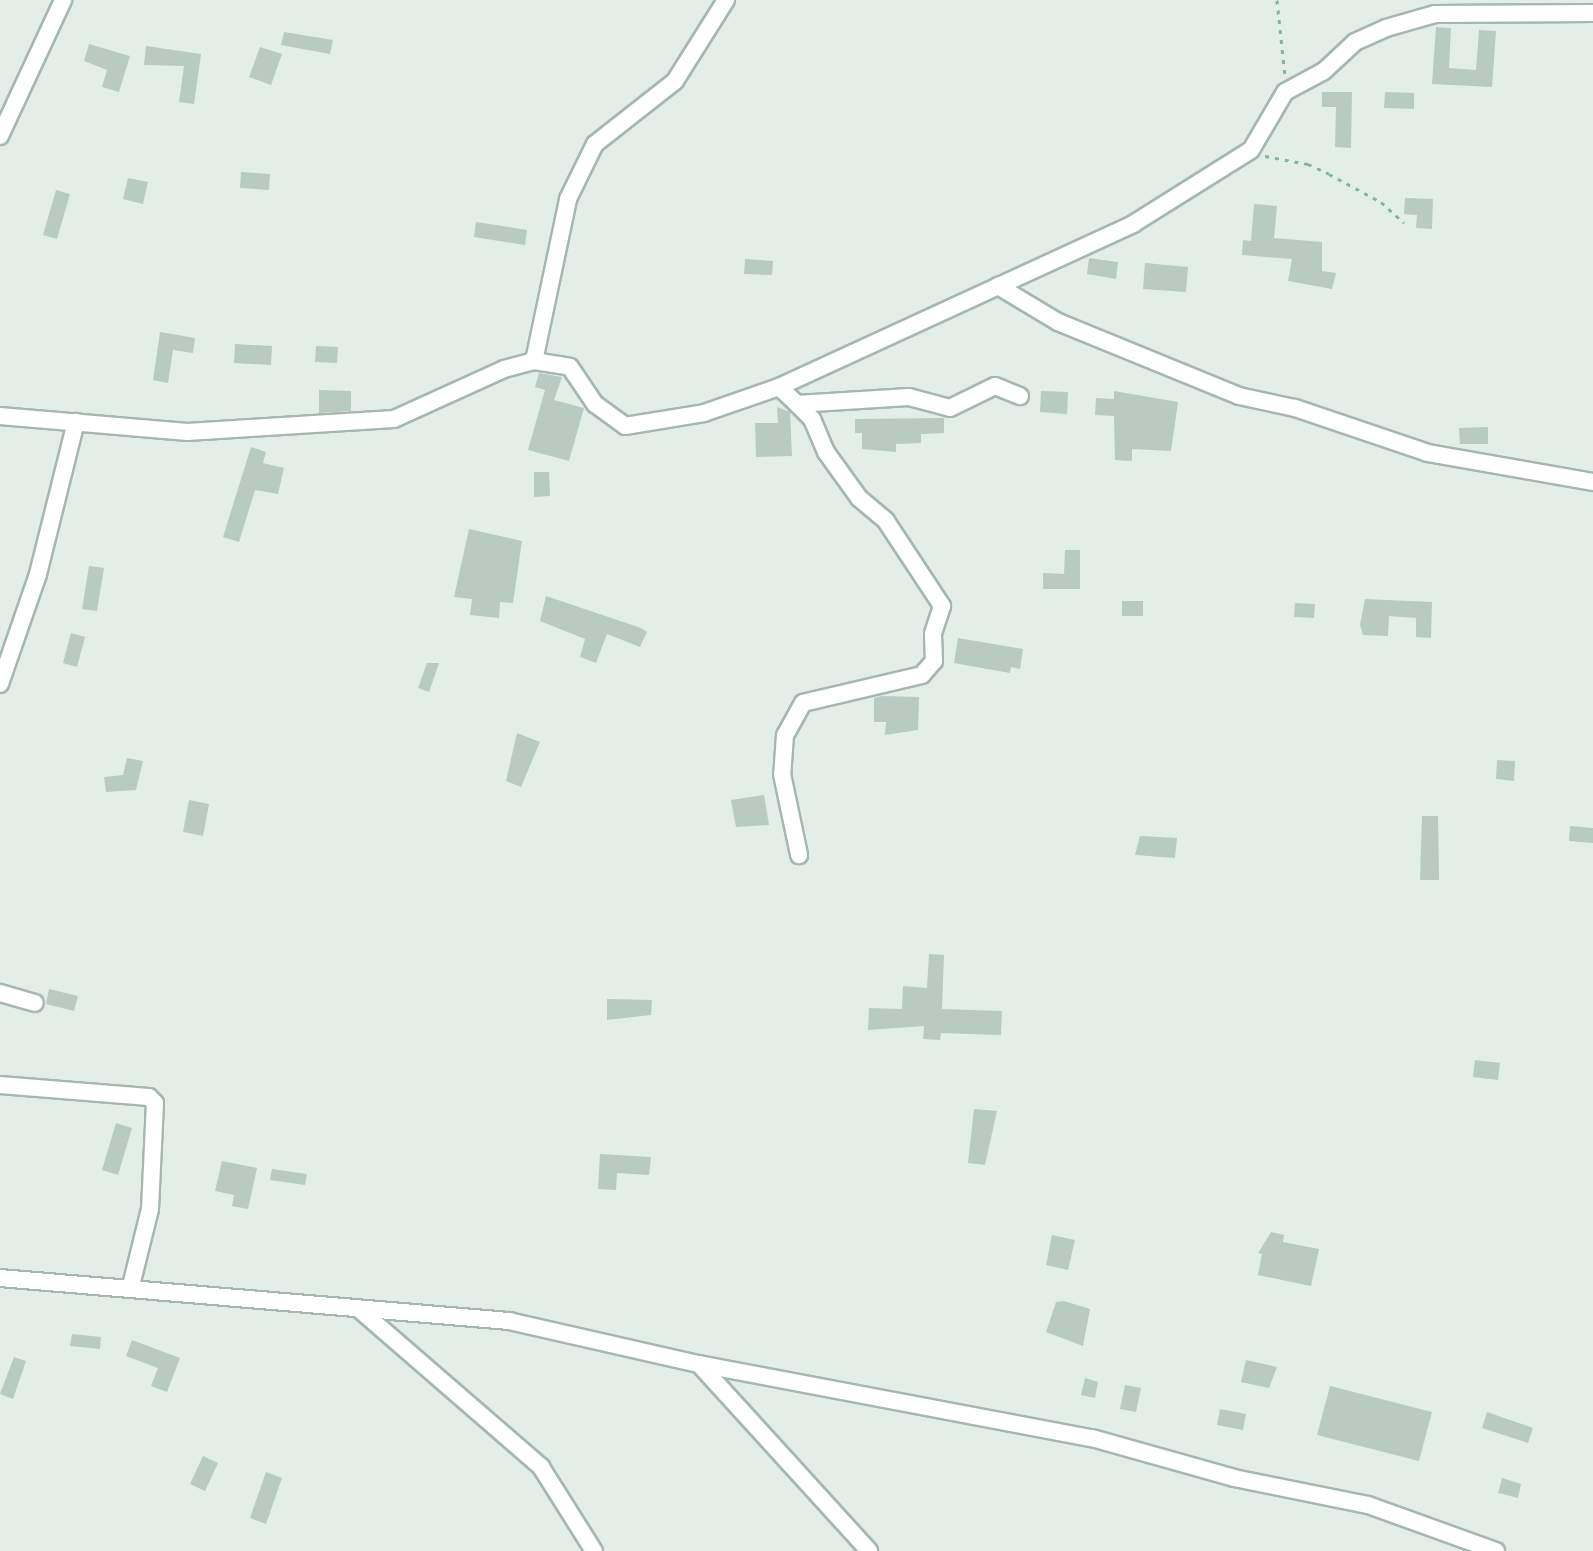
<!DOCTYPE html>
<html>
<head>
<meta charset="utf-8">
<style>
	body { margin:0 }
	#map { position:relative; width:1593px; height:1551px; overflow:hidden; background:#e3eee9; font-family:"DM Sans",sans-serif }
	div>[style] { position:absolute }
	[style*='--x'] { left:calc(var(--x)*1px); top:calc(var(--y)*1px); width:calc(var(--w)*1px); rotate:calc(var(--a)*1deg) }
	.building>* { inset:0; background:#b8cac2 }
	.path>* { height:3px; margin-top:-1.5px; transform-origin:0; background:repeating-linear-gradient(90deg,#80b5a2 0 4px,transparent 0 10px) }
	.roads { filter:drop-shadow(2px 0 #a5b7b0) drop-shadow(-2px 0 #a5b7b0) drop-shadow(0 2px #a5b7b0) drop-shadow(0 -2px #a5b7b0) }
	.street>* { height:16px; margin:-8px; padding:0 8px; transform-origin:8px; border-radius:8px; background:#fff }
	span { translate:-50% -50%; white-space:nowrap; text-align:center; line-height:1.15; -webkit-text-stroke:7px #f4faf7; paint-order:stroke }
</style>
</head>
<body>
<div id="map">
	<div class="building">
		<i style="clip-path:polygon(1436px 27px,1451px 28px,1449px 68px,1476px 70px,1479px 30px,1496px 31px,1492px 87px,1432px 84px)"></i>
		<i style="clip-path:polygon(284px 32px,333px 40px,330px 54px,281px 45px)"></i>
		<i style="clip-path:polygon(89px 44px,130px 56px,119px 92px,102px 87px,107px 70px,84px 61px)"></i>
		<i style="clip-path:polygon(146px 46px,201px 54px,194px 104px,179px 102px,184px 66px,144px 65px)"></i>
		<i style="clip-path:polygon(260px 47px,282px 54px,271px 85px,249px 77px)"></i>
		<i style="clip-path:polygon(1322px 92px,1352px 92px,1351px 148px,1335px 147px,1336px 107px,1322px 107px)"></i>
		<i style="clip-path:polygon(1385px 92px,1414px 93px,1414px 109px,1384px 108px)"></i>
		<i style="clip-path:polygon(241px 172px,270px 174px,269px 190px,240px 188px)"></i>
		<i style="clip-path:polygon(128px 178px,148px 182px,143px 204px,123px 199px)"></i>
		<i style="clip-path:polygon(56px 190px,70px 194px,57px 239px,43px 235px)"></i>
		<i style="clip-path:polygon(1405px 198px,1433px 199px,1432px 229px,1416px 228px,1417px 215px,1404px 214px)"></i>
		<i style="clip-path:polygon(1254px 204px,1277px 206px,1274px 238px,1322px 242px,1322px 271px,1336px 273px,1332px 289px,1288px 281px,1292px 259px,1242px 255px,1243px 240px,1251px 241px)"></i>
		<i style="clip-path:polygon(476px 222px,527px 230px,525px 245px,474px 237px)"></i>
		<i style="clip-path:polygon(1089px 258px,1118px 262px,1116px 279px,1087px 274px)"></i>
		<i style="clip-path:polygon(745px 259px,773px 261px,772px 275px,744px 274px)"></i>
		<i style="clip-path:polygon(1145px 263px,1188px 267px,1186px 292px,1143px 289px)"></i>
		<i style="clip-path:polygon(160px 332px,195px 338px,193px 353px,173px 350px,168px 383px,153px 380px)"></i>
		<i style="clip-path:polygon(235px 344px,272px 346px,271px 365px,234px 363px)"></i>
		<i style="clip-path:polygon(316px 346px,338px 347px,337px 363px,315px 362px)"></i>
		<i style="clip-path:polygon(539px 373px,562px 377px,554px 400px,584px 408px,569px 461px,528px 450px,545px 390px,535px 387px)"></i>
		<i style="clip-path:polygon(319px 390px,351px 391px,351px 411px,319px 413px)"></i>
		<i style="clip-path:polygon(1041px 391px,1068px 392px,1067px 414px,1040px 412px)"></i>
		<i style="clip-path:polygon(1114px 391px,1178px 402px,1171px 451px,1132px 449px,1132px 461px,1115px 460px,1114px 416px,1095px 415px,1096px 398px,1114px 399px)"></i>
		<i style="clip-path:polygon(777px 407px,790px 412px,792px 456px,756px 457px,755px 423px,778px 423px)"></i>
		<i style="clip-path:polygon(944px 418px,944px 433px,921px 434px,921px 443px,896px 444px,896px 452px,862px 449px,862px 433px,855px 433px,855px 419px)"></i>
		<i style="clip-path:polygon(1488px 427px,1488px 444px,1460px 444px,1459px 428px)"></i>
		<i style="clip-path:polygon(251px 447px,266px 452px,263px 463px,284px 468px,278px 494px,255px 490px,239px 542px,223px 537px)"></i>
		<i style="clip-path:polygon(534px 472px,549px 472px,550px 496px,534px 497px)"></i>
		<i style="clip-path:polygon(469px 529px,522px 541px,513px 603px,500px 602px,499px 618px,470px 615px,472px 599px,454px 597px)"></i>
		<i style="clip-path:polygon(1065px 550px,1080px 550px,1080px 589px,1043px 589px,1043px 573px,1064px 574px)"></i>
		<i style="clip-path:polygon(89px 566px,104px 568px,97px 611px,82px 609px)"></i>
		<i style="clip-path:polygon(546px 596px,641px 628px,647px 632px,640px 647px,607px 634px,596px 663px,580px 657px,585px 639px,540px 621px)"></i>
		<i style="clip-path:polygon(1365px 599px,1432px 602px,1431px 638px,1416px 637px,1416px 618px,1389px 616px,1388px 636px,1363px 635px,1360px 625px)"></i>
		<i style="clip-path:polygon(1122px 601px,1143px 601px,1143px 616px,1122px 616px)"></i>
		<i style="clip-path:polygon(1295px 603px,1315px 604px,1314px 618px,1294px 617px)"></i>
		<i style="clip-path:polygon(71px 633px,85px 637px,77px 667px,63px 663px)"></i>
		<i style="clip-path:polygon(958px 638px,1023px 649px,1020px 669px,1011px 667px,1010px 673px,954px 663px)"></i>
		<i style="clip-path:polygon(427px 663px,439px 663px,429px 692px,418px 688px)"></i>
		<i style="clip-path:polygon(882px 696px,919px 697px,918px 730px,885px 735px,886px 722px,874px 722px,874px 698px)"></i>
		<i style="clip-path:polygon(517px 733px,540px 742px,521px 787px,506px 781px)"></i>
		<i style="clip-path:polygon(127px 758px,143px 761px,136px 790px,106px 792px,104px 777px,123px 775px)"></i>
		<i style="clip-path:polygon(1497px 760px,1515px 761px,1514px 781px,1496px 779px)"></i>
		<i style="clip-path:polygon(764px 795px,769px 825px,736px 827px,731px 800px)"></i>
		<i style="clip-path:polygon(189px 800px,209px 804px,203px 836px,183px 832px)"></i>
		<i style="clip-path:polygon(1422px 816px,1438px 816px,1439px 880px,1420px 880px)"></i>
		<i style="clip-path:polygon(1570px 826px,1593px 828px,1593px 843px,1569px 841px)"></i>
		<i style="clip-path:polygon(1140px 836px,1177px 838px,1175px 858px,1135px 855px)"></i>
		<i style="clip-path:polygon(929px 954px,944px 955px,942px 1009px,1002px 1011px,1001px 1035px,941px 1033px,940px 1040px,923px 1039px,924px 1026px,868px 1030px,869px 1008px,902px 1009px,903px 986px,927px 988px)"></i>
		<i style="clip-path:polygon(49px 989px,78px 996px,74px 1011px,46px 1004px)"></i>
		<i style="clip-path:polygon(607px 999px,652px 1000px,651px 1015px,607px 1020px)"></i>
		<i style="clip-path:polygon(1475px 1060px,1500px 1063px,1498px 1080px,1473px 1077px)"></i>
		<i style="clip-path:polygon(974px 1109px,997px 1111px,985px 1165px,968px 1163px)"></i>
		<i style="clip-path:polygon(116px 1123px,132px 1128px,118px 1175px,102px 1170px)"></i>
		<i style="clip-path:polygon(600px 1154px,651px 1157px,649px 1175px,617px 1173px,616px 1190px,598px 1189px)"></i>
		<i style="clip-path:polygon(222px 1161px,257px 1168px,248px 1209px,232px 1206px,234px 1195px,215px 1191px)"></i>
		<i style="clip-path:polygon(272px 1169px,307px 1174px,305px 1185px,270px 1180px)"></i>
		<i style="clip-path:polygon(1271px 1232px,1284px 1235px,1283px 1242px,1319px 1249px,1311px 1286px,1258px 1275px,1262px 1254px,1258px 1253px)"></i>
		<i style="clip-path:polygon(1052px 1235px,1075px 1240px,1068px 1270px,1046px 1265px)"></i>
		<i style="clip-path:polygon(1064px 1301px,1090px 1309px,1083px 1346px,1046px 1332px,1056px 1302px)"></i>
		<i style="clip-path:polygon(72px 1334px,101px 1337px,100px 1349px,70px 1346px)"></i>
		<i style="clip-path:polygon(132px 1340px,180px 1358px,167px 1392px,151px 1386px,158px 1368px,126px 1356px)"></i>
		<i style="clip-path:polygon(14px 1357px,26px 1361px,13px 1399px,0 1394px)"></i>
		<i style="clip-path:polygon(1246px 1360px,1277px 1367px,1269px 1388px,1241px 1382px)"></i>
		<i style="clip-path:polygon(1085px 1378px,1098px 1382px,1095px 1398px,1081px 1395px)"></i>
		<i style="clip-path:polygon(1125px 1385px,1141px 1388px,1136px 1412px,1120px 1409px)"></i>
		<i style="clip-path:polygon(1330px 1386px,1432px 1412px,1419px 1461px,1317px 1435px)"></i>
		<i style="clip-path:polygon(1220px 1409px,1246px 1414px,1243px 1430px,1217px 1425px)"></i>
		<i style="clip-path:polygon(1487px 1412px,1533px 1428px,1528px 1443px,1482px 1428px)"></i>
		<i style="clip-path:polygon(203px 1456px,218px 1463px,205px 1491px,190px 1484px)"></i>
		<i style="clip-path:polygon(266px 1472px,282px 1478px,266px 1524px,250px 1518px)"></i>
		<i style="clip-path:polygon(1502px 1478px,1521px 1484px,1518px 1498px,1498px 1493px)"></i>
	</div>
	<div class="path">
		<i style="--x:1277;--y:0;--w:76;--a:84"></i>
		<i style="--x:1265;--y:156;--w:44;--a:10.5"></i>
		<i style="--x:1308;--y:164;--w:23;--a:25"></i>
		<i style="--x:1329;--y:174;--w:59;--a:28.3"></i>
		<i style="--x:1381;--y:202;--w:31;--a:42"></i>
	</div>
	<div class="roads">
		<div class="street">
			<i style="--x:0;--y:136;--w:150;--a:-65.1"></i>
			<i style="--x:998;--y:286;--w:70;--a:31"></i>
			<i style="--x:1058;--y:322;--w:196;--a:22.2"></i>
			<i style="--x:1239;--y:396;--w:57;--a:12.1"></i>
			<i style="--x:1295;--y:408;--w:140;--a:18.7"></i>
			<i style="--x:1428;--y:453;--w:168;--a:10"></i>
			<i style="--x:534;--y:361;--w:166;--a:-78.1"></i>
			<i style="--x:568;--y:199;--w:61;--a:-63.9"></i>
			<i style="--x:595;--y:144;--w:102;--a:-38.2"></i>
			<i style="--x:675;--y:81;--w:96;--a:-57.8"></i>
			<i style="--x:779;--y:387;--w:25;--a:43"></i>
			<i style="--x:797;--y:404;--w:112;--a:-3.6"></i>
			<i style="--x:909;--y:397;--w:42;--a:15"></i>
			<i style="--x:950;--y:408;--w:50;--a:-26.1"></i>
			<i style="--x:995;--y:386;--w:27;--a:22"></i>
			<i style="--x:797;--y:404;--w:21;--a:45"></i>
			<i style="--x:812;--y:419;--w:36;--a:67"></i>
			<i style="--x:826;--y:452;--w:57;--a:54.3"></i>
			<i style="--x:859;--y:498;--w:35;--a:40"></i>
			<i style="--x:886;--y:521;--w:102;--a:56.6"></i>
			<i style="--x:942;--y:606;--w:29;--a:108"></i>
			<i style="--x:933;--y:634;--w:27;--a:88"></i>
			<i style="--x:934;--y:661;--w:18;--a:131"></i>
			<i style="--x:922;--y:675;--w:122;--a:166.8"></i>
			<i style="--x:803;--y:703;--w:37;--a:119"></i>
			<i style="--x:785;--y:735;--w:39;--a:94"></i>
			<i style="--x:782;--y:774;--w:83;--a:78.1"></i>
			<i style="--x:0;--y:416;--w:188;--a:4.9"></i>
			<i style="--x:187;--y:432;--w:207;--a:-3.6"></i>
			<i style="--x:394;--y:419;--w:121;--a:-24.4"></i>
			<i style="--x:504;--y:369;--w:31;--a:-15"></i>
			<i style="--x:534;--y:361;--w:36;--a:9"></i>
			<i style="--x:570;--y:367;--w:45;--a:56"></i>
			<i style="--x:595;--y:404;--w:37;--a:36"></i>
			<i style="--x:625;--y:426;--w:80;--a:-9.3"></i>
			<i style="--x:704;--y:413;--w:79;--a:-19.1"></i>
			<i style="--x:779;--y:387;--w:390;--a:-24.7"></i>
			<i style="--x:1133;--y:224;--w:139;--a:-32.1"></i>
			<i style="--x:1251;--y:150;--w:67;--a:-59.6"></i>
			<i style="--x:1285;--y:92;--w:44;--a:-28.3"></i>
			<i style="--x:1324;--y:71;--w:42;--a:-43.1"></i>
			<i style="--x:1355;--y:42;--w:34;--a:-24"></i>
			<i style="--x:1386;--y:28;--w:51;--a:-15.9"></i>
			<i style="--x:1435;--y:14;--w:158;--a:-0.4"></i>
			<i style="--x:0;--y:684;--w:116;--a:-70.9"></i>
			<i style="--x:38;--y:574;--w:157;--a:-76"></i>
			<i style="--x:0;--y:993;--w:36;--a:16"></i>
			<i style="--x:0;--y:1085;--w:149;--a:4.6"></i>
			<i style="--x:149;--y:1097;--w:8;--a:45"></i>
			<i style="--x:155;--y:1103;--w:106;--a:92.7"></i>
			<i style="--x:150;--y:1209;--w:79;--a:103.9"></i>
			<i style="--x:0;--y:1278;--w:511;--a:4.83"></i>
			<i style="--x:509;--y:1321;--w:195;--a:12.8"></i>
			<i style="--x:699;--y:1364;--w:400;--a:10.7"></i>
			<i style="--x:1092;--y:1438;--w:148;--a:15.7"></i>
			<i style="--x:1234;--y:1478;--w:137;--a:11.4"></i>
			<i style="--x:1368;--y:1505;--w:136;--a:19.8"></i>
			<i style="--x:360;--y:1310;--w:240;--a:40.9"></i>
			<i style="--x:541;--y:1467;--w:99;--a:57.8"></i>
			<i style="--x:699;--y:1364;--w:253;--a:47.7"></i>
		</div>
	</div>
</div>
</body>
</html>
